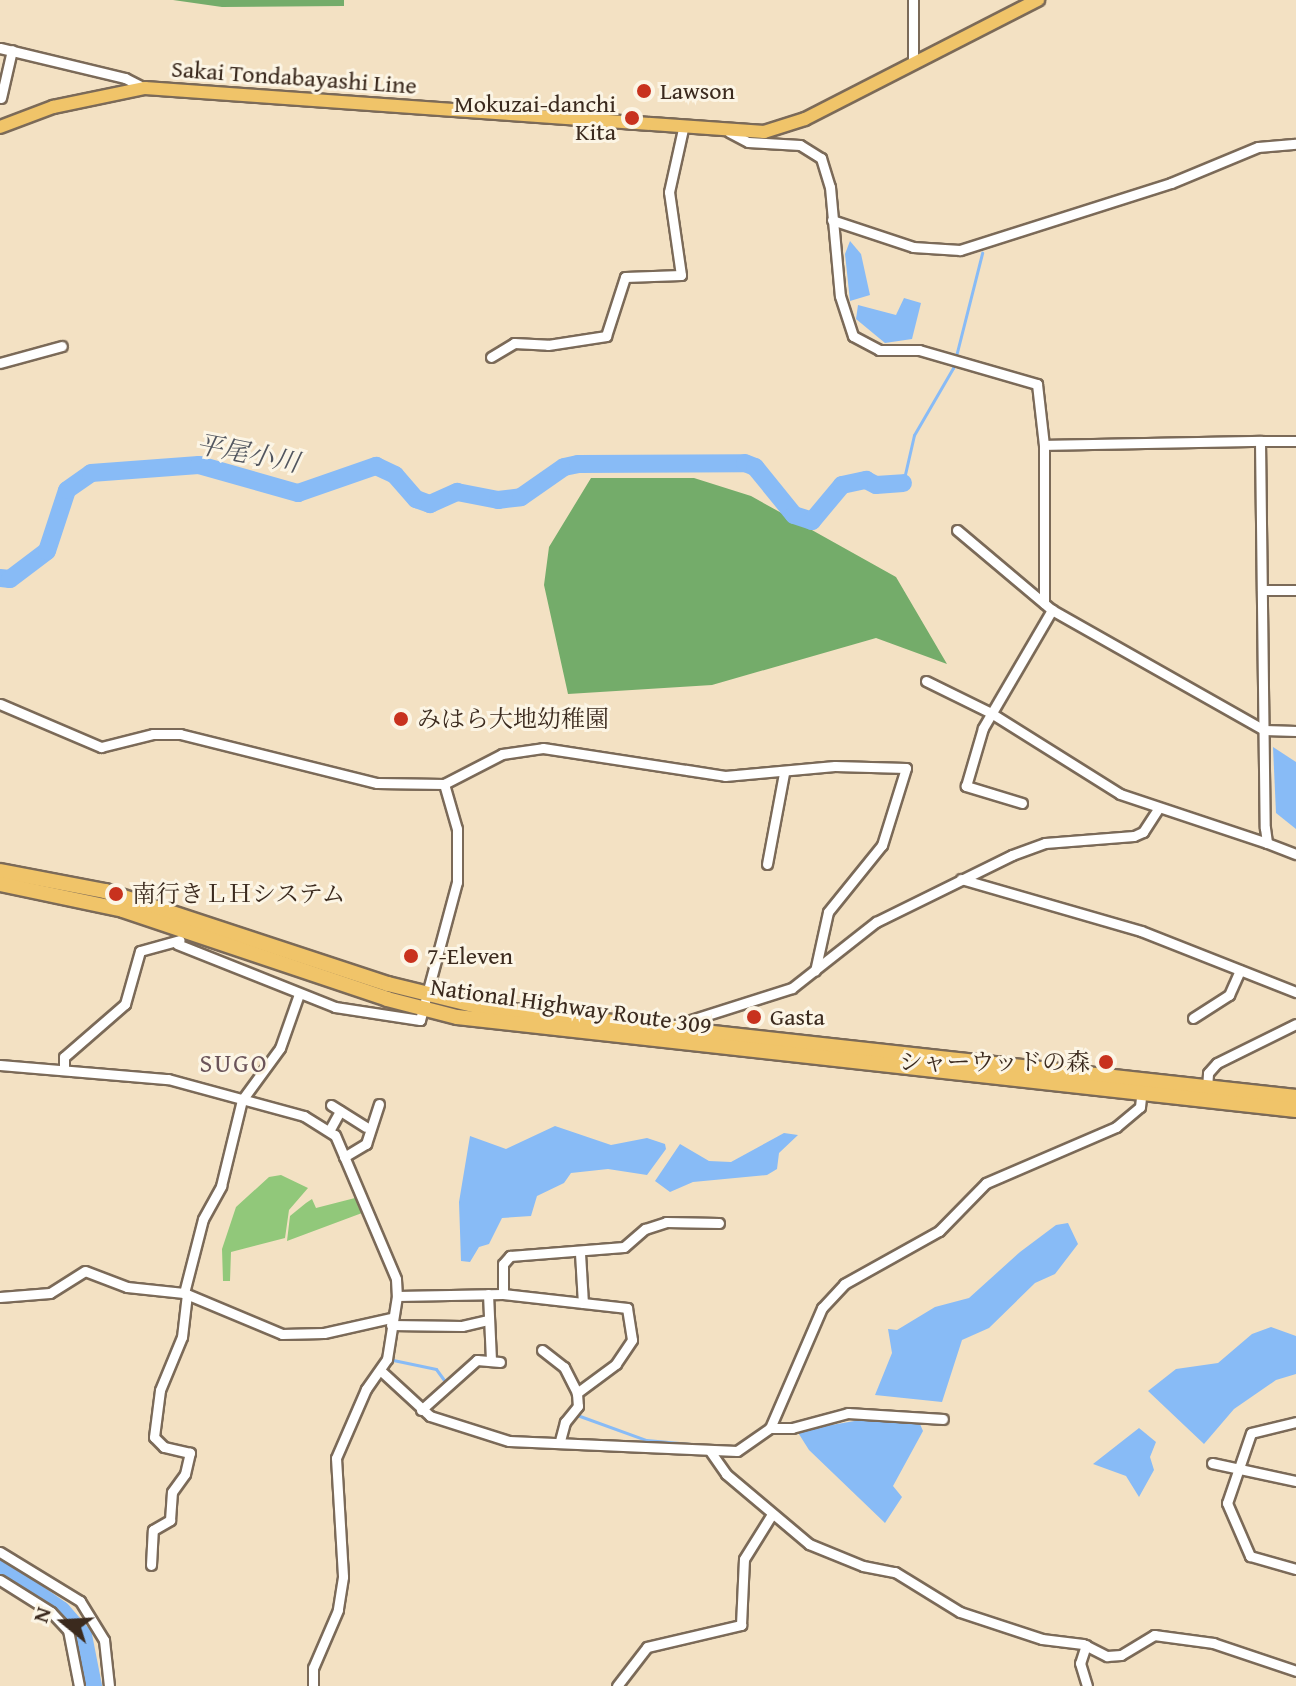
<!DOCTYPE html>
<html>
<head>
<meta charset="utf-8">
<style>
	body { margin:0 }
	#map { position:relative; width:1296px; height:1686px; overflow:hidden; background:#f3e1c3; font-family:"Gentium Book Plus","Noto Serif JP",serif }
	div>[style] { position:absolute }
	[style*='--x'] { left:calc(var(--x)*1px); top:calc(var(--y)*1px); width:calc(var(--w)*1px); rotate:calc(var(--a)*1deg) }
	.green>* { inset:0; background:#91c87a }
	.forest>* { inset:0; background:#74ac6a }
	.water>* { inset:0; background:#88bbf6 }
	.stream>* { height:3px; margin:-1.5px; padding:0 1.5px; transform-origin:1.5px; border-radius:1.5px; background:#88bbf6 }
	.river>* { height:18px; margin:-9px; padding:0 9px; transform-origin:9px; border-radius:9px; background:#88bbf6 }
	.roads { filter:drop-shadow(2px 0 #7b6a58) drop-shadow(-2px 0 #7b6a58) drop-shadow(0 2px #7b6a58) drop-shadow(0 -2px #7b6a58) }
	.minor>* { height:9px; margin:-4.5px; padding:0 4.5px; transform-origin:4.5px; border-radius:4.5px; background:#fff }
	.major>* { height:12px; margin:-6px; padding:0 6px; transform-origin:6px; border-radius:6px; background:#f0c469 }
	.highway>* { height:14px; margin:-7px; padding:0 7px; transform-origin:7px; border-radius:7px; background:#f0c469 }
	.dots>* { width:22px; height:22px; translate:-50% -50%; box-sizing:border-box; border:4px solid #fcf5e5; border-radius:50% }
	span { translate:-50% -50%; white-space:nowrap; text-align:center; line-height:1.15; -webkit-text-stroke:6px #fcf5e5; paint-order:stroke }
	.street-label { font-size:24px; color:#3b2a1e }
	.poi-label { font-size:24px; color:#3b2a1e }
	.left { translate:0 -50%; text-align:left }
	.right { translate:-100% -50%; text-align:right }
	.water-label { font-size:26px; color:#52565f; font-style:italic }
	.neighbourhood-label { font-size:26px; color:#6b545a; letter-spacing:2px }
	.north { position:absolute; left:24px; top:1582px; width:80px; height:80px; -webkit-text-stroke:6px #fcf5e5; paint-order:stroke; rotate:288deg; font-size:22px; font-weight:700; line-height:32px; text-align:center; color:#3b2a1e }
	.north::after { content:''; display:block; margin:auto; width:28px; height:36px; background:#3b2a1e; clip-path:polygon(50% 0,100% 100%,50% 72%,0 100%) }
</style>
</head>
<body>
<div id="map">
	<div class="green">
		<i style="clip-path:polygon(281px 1175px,308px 1188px,289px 1210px,285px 1238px,231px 1252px,230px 1281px,223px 1281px,222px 1249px,236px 1207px,269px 1177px)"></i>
		<i style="clip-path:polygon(355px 1198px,362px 1213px,287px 1241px,290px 1216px,306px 1203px,312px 1199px,316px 1208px)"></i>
	</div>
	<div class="forest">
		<i style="clip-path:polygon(173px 0,344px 0,344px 6px,222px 7px)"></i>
		<i style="clip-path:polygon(591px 478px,694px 478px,751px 496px,896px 577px,947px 664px,876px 638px,712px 685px,568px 694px,544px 585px,549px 547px)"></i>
	</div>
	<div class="water">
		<i style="clip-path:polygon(850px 241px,861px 254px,870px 295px,850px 301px,845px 254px)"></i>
		<i style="clip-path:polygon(904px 298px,921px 303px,912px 339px,885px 343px,856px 319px,858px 305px,896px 315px)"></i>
		<i style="clip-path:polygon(1273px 747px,1296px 762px,1296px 829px,1276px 813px)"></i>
		<i style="clip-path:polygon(555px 1126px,611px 1145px,647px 1138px,665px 1144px,666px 1149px,647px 1175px,608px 1169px,571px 1173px,564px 1183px,537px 1196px,531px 1216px,502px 1218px,489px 1244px,479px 1247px,470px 1262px,461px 1261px,459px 1202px,470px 1136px,506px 1149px)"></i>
		<i style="clip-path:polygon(784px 1133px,798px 1135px,779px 1153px,777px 1169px,767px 1175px,693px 1182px,670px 1192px,655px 1181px,680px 1144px,709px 1161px,731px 1162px)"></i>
		<i style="clip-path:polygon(1068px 1223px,1078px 1244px,1055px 1274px,1035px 1283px,989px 1328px,962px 1340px,942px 1402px,875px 1395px,892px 1353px,888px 1329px,897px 1330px,935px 1307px,969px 1298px,1020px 1252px,1056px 1225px)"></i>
		<i style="clip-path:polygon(1271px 1327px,1296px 1336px,1296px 1374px,1276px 1380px,1234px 1409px,1204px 1444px,1148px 1391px,1176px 1369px,1218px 1363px,1252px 1334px)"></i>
		<i style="clip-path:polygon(866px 1419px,920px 1424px,923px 1431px,893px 1486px,902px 1497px,885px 1523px,809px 1450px,797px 1431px)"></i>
		<i style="clip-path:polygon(1139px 1428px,1156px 1442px,1150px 1457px,1154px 1470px,1139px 1497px,1126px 1476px,1093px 1464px)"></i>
	</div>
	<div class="stream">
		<i style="--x:903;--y:483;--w:49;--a:-77.1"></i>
		<i style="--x:914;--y:435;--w:78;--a:-59.8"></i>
		<i style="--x:953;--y:368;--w:119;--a:-75.8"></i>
		<i style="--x:393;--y:1360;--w:44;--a:11.8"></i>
		<i style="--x:436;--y:1369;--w:17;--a:54"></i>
		<i style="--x:577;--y:1415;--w:73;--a:19.9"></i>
		<i style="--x:646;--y:1440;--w:67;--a:5.1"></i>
	</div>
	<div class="river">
		<i style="--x:0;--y:578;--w:10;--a:6"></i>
		<i style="--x:10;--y:579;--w:46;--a:-37.1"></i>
		<i style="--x:47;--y:551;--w:64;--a:-71.8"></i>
		<i style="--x:67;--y:490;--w:29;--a:-35"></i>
		<i style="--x:91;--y:473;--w:108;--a:-4.2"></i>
		<i style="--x:199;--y:465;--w:103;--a:15.8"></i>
		<i style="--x:298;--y:493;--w:83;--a:-19.1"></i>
		<i style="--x:376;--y:466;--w:21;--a:25"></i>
		<i style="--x:395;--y:475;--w:32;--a:49"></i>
		<i style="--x:416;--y:499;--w:15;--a:20"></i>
		<i style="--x:430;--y:504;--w:30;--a:-24"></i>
		<i style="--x:457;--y:492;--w:42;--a:11"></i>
		<i style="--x:498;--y:500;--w:23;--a:-7"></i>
		<i style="--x:521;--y:497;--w:52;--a:-34.9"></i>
		<i style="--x:564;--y:467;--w:14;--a:-12"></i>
		<i style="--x:578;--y:464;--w:167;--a:-0.3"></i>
		<i style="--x:745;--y:463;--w:11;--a:22"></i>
		<i style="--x:755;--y:467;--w:62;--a:50.9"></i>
		<i style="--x:794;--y:515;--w:19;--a:18"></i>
		<i style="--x:812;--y:521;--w:47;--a:-50.2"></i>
		<i style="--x:842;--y:485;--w:25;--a:-12"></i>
		<i style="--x:866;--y:480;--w:11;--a:27"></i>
		<i style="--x:876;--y:485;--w:27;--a:-4"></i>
		<i style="--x:0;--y:1567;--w:75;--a:35.2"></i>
		<i style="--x:61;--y:1610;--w:33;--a:49"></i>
		<i style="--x:83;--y:1635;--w:52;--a:78.9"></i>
	</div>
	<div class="roads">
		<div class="minor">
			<i style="--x:913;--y:0;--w:61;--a:90"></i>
			<i style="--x:0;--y:48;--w:129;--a:13.5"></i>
			<i style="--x:125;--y:78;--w:22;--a:27"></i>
			<i style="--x:1;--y:98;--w:49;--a:-77.1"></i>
			<i style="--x:729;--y:132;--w:21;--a:28"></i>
			<i style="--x:748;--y:142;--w:52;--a:3.3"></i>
			<i style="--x:800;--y:145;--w:25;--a:32"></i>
			<i style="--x:821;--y:158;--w:30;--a:73"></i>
			<i style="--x:830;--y:187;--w:109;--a:84.8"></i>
			<i style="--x:840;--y:296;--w:42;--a:72"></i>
			<i style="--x:853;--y:336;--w:30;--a:28"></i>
			<i style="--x:879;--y:350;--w:40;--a:0"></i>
			<i style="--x:919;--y:350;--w:123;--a:16.1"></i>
			<i style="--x:1037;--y:384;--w:61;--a:83.5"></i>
			<i style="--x:1044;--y:445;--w:158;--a:90"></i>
			<i style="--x:832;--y:220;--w:85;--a:18.4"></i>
			<i style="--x:913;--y:247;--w:47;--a:3.7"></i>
			<i style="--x:960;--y:250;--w:221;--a:-17.6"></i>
			<i style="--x:1171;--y:183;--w:94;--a:-22.5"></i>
			<i style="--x:1258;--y:147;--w:38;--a:-5"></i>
			<i style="--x:491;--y:357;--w:27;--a:-31"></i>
			<i style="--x:514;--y:343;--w:34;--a:3"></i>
			<i style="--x:548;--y:345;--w:59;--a:-8.8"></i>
			<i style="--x:606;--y:336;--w:62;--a:-72.1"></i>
			<i style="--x:625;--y:277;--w:56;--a:-2"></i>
			<i style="--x:681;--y:275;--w:84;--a:-98.2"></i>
			<i style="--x:669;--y:192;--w:65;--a:-77.5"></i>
			<i style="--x:0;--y:363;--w:64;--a:-15.3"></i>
			<i style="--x:1296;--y:441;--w:36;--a:180"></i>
			<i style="--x:1260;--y:441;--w:387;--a:89.3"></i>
			<i style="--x:1265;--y:828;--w:15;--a:82"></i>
			<i style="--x:1267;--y:843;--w:31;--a:21"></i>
			<i style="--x:1044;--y:445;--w:216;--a:-1.1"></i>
			<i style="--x:957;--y:530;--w:124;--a:40.1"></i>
			<i style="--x:1052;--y:610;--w:244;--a:29.5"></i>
			<i style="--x:1264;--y:730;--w:32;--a:2"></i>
			<i style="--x:1262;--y:590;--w:34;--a:0"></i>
			<i style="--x:926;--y:681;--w:72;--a:26.2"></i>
			<i style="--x:991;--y:713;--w:152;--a:32.1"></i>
			<i style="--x:1120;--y:794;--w:155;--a:18.4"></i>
			<i style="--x:0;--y:704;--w:110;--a:23.1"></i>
			<i style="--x:101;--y:747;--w:54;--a:-14"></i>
			<i style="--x:153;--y:734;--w:27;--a:0"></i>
			<i style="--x:180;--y:734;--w:203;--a:14"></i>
			<i style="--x:377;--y:783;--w:67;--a:0.9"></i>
			<i style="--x:444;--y:784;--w:65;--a:-27.3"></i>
			<i style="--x:502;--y:754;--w:41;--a:-8.3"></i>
			<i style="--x:543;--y:748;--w:184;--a:8.7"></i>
			<i style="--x:725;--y:776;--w:110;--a:-5.2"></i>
			<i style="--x:835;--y:766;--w:71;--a:1.6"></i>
			<i style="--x:906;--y:768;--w:81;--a:107.3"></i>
			<i style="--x:882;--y:845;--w:86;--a:128.9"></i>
			<i style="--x:828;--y:912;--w:60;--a:102.4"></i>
			<i style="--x:1022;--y:803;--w:59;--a:-163.1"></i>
			<i style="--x:966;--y:786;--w:60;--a:-73.7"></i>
			<i style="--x:983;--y:728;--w:137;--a:-59.7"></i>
			<i style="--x:767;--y:864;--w:93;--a:-79.4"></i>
			<i style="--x:961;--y:879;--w:187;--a:16.1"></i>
			<i style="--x:1141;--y:931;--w:167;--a:21.5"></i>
			<i style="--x:177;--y:944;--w:170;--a:21.7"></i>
			<i style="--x:335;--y:1007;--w:86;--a:8.7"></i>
			<i style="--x:420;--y:1020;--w:143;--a:-75"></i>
			<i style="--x:457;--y:882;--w:53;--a:-90"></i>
			<i style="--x:457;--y:829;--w:47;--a:-106.1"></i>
			<i style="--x:1193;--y:1018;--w:43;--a:-32.6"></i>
			<i style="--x:1229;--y:995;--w:27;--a:-66"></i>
			<i style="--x:669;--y:1027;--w:129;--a:-17.6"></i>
			<i style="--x:792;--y:988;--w:107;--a:-38.2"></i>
			<i style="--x:876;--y:922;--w:152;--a:-26.2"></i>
			<i style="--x:1012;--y:855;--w:35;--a:-20"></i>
			<i style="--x:1045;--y:843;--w:89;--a:-4.5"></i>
			<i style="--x:1134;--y:836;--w:10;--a:-24"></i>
			<i style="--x:1143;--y:832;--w:27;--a:-57"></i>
			<i style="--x:0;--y:1065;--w:169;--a:4.8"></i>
			<i style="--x:168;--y:1079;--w:141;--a:15.2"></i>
			<i style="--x:304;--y:1116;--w:36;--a:32"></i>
			<i style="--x:335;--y:1135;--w:156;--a:67"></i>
			<i style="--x:396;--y:1279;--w:17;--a:87"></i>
			<i style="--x:397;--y:1296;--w:64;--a:99"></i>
			<i style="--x:387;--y:1359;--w:37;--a:125"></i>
			<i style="--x:366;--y:1389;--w:75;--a:113.5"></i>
			<i style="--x:336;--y:1458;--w:119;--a:86.6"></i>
			<i style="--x:343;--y:1577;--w:33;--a:99"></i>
			<i style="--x:338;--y:1610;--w:63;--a:113.3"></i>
			<i style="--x:313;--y:1668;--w:18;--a:90"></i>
			<i style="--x:64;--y:1069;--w:12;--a:-90"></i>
			<i style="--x:64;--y:1057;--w:81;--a:-41"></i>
			<i style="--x:125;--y:1004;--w:55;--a:-74.2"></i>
			<i style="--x:140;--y:951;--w:41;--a:-15.4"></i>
			<i style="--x:1207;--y:1088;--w:15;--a:-86"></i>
			<i style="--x:1208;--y:1073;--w:13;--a:-48"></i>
			<i style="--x:1217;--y:1063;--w:88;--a:-26.3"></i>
			<i style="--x:331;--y:1105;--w:41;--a:32.2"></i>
			<i style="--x:329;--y:1131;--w:23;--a:-61"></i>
			<i style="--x:344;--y:1157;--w:26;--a:-31"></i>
			<i style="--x:366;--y:1144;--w:42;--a:-72"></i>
			<i style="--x:580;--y:1253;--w:50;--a:86.6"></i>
			<i style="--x:184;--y:1293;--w:76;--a:-75.6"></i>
			<i style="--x:203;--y:1219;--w:38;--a:-61"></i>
			<i style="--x:221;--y:1186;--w:89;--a:-76.3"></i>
			<i style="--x:242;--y:1100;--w:64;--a:-53.8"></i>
			<i style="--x:280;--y:1048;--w:57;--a:-70.6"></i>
			<i style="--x:488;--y:1294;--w:66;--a:87.4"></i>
			<i style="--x:503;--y:1294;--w:125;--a:6.4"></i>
			<i style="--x:627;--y:1308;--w:32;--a:81"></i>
			<i style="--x:632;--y:1340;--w:29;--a:124"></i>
			<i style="--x:616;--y:1364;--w:49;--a:143.4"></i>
			<i style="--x:577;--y:1393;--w:13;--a:86"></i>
			<i style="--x:578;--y:1406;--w:21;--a:129"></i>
			<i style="--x:565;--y:1422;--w:20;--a:105"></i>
			<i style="--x:397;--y:1296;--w:106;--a:-1.1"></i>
			<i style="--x:503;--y:1294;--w:30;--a:-90"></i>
			<i style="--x:503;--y:1264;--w:11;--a:-49"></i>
			<i style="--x:510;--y:1256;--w:114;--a:-4.5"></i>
			<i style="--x:624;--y:1247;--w:28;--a:-41"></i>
			<i style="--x:645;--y:1229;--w:22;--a:-18"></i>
			<i style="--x:666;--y:1222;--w:53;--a:1.1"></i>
			<i style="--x:0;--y:1297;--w:50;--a:-4.6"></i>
			<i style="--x:50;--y:1293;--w:41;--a:-32.2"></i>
			<i style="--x:85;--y:1271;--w:45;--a:20.9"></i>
			<i style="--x:127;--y:1287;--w:57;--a:6"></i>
			<i style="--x:184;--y:1293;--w:106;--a:22.7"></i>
			<i style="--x:282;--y:1334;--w:42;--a:-1.4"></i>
			<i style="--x:324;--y:1333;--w:69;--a:-12.6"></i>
			<i style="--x:391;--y:1325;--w:71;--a:0.8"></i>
			<i style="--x:462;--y:1326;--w:27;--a:-13"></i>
			<i style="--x:542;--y:1350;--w:28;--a:38"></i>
			<i style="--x:564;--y:1367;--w:29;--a:63"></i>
			<i style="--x:380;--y:1370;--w:68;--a:42.6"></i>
			<i style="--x:430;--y:1416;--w:83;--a:17.6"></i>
			<i style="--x:509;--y:1441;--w:228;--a:2.5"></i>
			<i style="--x:737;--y:1451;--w:40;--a:-34.9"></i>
			<i style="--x:770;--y:1428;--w:131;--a:-66.6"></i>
			<i style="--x:822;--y:1308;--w:33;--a:-47"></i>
			<i style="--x:844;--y:1284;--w:109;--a:-29.2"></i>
			<i style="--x:939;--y:1231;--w:67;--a:-45.6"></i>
			<i style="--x:986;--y:1183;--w:142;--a:-23.3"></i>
			<i style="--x:1116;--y:1127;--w:31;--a:-40"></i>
			<i style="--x:1140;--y:1107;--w:18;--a:-84"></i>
			<i style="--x:421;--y:1410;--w:75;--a:-41.8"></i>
			<i style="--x:477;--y:1360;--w:23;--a:5"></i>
			<i style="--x:1296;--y:1422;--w:46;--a:166.3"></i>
			<i style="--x:1251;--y:1433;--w:74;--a:108.9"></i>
			<i style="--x:1227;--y:1503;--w:58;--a:66.5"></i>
			<i style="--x:1250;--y:1556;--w:48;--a:15.8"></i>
			<i style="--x:770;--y:1428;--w:22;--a:0"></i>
			<i style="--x:792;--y:1428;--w:58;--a:-15"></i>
			<i style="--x:848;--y:1413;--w:95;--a:3.6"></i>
			<i style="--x:710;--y:1451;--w:28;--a:55"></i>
			<i style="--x:726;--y:1474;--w:109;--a:40.1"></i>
			<i style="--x:809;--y:1544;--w:58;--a:22.2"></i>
			<i style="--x:863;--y:1566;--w:33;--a:11"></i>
			<i style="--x:895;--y:1572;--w:76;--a:31.6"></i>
			<i style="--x:960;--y:1612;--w:86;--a:18.2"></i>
			<i style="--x:1042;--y:1639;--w:41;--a:7"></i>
			<i style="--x:1083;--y:1644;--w:27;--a:27"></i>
			<i style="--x:1107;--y:1656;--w:14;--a:-4"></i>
			<i style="--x:1121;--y:1655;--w:39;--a:-31"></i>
			<i style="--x:1154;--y:1635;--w:60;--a:7.7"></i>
			<i style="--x:1213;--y:1643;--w:88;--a:18.6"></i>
			<i style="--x:1212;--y:1463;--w:86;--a:12.1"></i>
			<i style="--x:0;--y:1552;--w:94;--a:31.5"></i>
			<i style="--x:80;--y:1601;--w:46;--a:58.4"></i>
			<i style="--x:104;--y:1640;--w:46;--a:83.8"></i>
			<i style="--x:151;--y:1565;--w:35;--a:-87"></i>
			<i style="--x:153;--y:1530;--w:20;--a:-30"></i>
			<i style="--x:170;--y:1520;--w:28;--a:-86"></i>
			<i style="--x:172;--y:1492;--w:22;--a:-54"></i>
			<i style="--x:185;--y:1474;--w:22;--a:-77"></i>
			<i style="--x:190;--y:1453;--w:27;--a:-167"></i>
			<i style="--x:164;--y:1447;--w:14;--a:-135"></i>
			<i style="--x:154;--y:1437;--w:47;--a:-82.7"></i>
			<i style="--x:160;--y:1390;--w:57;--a:-67.5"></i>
			<i style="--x:182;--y:1337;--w:43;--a:-83.4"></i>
			<i style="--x:0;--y:1580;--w:60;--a:32.1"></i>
			<i style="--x:51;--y:1612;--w:25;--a:47"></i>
			<i style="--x:68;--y:1630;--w:57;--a:78.9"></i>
			<i style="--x:1086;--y:1645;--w:19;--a:108"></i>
			<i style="--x:1080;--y:1663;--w:24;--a:73"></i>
			<i style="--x:617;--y:1686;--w:49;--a:-52.4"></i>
			<i style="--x:647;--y:1647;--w:97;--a:-13.2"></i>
			<i style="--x:741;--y:1625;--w:66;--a:-87.4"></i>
			<i style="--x:744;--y:1559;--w:53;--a:-58.1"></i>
		</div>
		<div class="major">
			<i style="--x:0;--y:127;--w:57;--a:-20.7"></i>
			<i style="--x:53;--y:107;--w:94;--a:-11.7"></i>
			<i style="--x:145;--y:88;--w:621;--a:4.07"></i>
			<i style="--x:764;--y:132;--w:43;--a:-17.6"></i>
			<i style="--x:805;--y:119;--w:262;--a:-27.1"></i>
		</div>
		<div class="highway">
			<i style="--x:0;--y:871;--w:107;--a:10.8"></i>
			<i style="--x:105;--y:891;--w:298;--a:18.2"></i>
			<i style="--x:388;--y:984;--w:101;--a:13.8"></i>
			<i style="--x:486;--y:1008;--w:815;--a:6.27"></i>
			<i style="--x:0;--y:884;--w:126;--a:11.9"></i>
			<i style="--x:123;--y:910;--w:279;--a:18.6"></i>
			<i style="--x:387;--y:999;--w:72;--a:14.4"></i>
			<i style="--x:457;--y:1017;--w:844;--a:6.33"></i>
		</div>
	</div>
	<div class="dots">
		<i style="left:644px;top:91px;background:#c8321e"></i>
		<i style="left:632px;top:118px;background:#c8321e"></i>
		<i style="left:401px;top:719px;background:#c8321e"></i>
		<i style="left:116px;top:894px;background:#c8321e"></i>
		<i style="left:411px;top:956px;background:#c8321e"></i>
		<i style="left:754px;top:1017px;background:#c8321e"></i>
		<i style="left:1106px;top:1062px;background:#c8321e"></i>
	</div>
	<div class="street-label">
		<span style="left:294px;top:77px;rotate:4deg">Sakai Tondabayashi Line</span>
		<span style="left:571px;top:1006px;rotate:8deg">National Highway Route 309</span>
	</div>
	<div class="poi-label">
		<span class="left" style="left:660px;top:91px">Lawson</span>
		<span class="right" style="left:616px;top:118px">Mokuzai-danchi<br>Kita</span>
		<span class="left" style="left:417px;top:719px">みはら大地幼稚園</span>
		<span class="left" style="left:132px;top:894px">南行きＬＨシステム</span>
		<span class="left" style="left:427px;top:956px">7-Eleven</span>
		<span class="left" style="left:770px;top:1017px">Gasta</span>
		<span class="right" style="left:1090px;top:1062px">シャーウッドの森</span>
	</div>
	<div class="water-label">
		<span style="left:248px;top:453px;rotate:11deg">平尾小川</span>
	</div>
	<div class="neighbourhood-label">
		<span style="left:234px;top:1063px">SUGO</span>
	</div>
	<div class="north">N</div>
</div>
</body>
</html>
